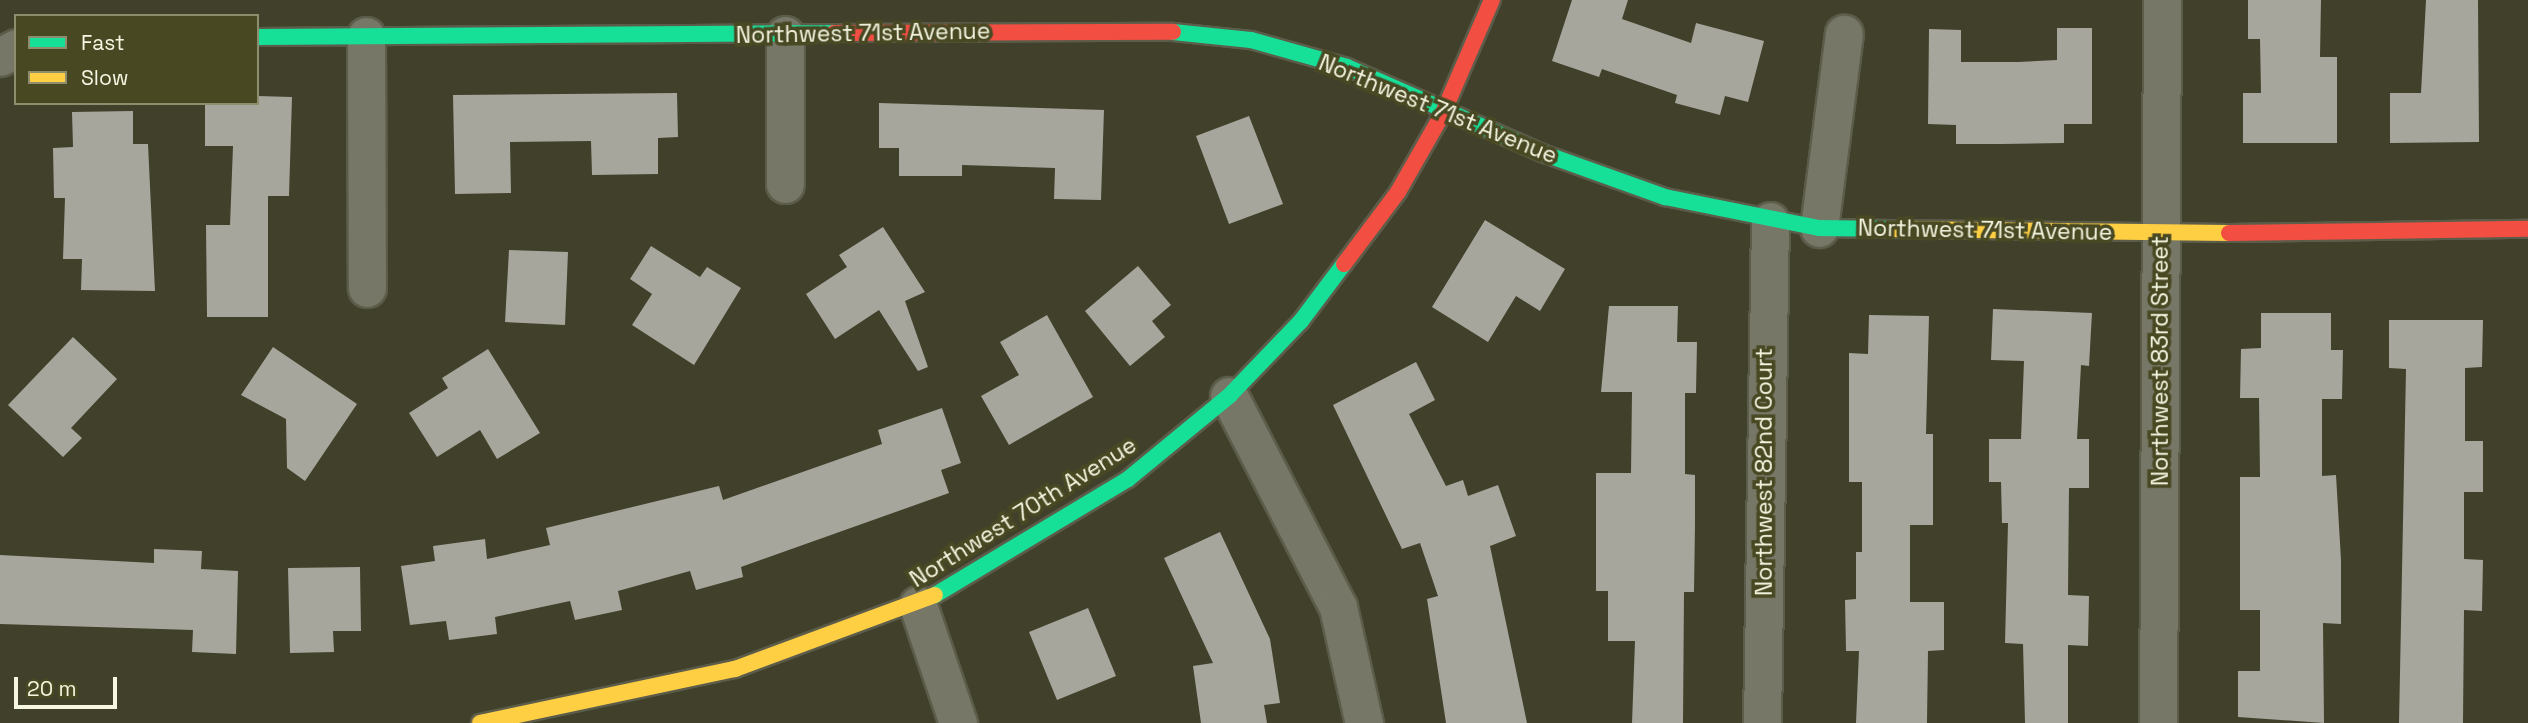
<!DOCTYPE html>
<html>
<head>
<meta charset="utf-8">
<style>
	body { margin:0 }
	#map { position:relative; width:2528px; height:723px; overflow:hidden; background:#40402b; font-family:"Space Grotesk",sans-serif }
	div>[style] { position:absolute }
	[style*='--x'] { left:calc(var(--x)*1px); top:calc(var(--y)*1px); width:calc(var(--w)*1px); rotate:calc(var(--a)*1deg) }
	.building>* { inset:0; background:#a6a69d }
	.roads { filter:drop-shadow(2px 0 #5c5c4a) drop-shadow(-2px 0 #5c5c4a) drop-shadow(0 2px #5c5c4a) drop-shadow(0 -2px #5c5c4a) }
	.street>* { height:37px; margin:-18.5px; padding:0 18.5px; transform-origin:18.5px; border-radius:18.5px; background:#777767 }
	.fast>* { height:16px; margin:-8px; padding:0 8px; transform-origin:8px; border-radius:8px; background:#16e098 }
	.slow>* { height:16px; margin:-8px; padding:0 8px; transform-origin:8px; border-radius:8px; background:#ffcf43 }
	.jam>* { height:16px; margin:-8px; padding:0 8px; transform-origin:8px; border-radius:8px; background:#f24e42 }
	span { translate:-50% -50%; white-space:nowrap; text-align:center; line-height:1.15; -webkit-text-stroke:7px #484823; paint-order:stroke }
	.street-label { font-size:23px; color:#f6f7e2 }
	.legend { position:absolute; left:14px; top:14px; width:245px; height:91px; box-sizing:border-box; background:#484823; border:2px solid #8e8e6f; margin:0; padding:9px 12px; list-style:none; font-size:21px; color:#f6f7e2 }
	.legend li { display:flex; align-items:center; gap:14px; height:35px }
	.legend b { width:35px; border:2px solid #8e8e6f }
	.scale { position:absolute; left:14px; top:677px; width:103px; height:32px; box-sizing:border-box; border:4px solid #f6f7e2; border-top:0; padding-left:9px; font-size:21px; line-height:24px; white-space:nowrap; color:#f6f7e2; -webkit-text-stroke:5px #484823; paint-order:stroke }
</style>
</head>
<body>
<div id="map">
	<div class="building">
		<i style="clip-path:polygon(1572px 0,1628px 0,1622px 19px,1691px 43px,1696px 23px,1764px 41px,1748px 102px,1725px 96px,1720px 115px,1675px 103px,1677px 95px,1602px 69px,1599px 77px,1552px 61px)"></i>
		<i style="clip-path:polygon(2248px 0,2321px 0,2320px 57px,2337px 57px,2337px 143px,2243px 143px,2243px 93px,2261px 93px,2260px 39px,2248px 39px)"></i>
		<i style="clip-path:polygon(2426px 0,2478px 0,2479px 142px,2390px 143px,2390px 93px,2421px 93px)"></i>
		<i style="clip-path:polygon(2057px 28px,2092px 28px,2092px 124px,2064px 124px,2064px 143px,2001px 144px,1956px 144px,1956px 125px,1928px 124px,1929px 29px,1961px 30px,1961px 62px,2018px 62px,2057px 60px)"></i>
		<i style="clip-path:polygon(677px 93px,678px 137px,658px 138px,658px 174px,592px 175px,591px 141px,510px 142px,511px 193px,455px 194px,453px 95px)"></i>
		<i style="clip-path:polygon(257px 96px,292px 97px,289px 196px,268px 196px,268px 317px,207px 317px,206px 225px,230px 225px,233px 146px,205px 146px,205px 103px,257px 103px)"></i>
		<i style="clip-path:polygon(879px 103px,1104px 110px,1101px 200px,1054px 199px,1055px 168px,962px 165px,962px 176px,899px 176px,899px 148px,879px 148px)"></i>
		<i style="clip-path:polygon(133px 111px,133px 144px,148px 144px,155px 291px,81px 290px,82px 259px,63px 259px,65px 198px,54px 198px,53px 148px,73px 147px,72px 112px)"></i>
		<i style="clip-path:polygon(1249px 116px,1283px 204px,1229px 224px,1196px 136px)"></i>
		<i style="clip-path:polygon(1485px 220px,1565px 269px,1540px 311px,1516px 296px,1488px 342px,1432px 307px)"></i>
		<i style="clip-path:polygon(883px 227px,925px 292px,905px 301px,928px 367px,918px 371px,879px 310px,835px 339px,806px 294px,847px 267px,839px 255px)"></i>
		<i style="clip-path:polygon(651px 246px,700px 277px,707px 267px,741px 288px,694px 365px,632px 325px,652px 294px,630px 279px)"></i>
		<i style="clip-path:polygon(509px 250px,568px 252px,565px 325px,505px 322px)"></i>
		<i style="clip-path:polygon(1138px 266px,1171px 305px,1152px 321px,1165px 337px,1130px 366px,1085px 311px)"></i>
		<i style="clip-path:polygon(1609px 306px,1678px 306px,1677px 342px,1697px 342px,1696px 393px,1685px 393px,1685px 474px,1695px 475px,1695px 524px,1694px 592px,1684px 592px,1683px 723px,1632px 723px,1635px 641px,1608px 641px,1608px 591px,1596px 591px,1596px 473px,1631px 473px,1632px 392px,1601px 392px)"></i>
		<i style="clip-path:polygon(1993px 309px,2092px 313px,2089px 366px,2081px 365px,2077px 439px,2089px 439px,2089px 488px,2069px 488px,2068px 595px,2089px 596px,2088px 646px,2068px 645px,2068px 723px,2025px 723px,2023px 644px,2005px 643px,2008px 523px,2002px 523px,2001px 482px,1989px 482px,1989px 439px,2021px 439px,2024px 361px,1991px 360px)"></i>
		<i style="clip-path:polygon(2261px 313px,2331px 313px,2331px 350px,2343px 350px,2342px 399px,2322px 399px,2322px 476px,2336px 475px,2341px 560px,2341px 624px,2323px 623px,2324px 723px,2238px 717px,2238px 671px,2260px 671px,2260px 610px,2240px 610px,2240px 477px,2260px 477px,2259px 398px,2240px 398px,2241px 349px,2261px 348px)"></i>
		<i style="clip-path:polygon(1047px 315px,1093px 397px,1009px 445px,981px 396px,1019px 375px,1000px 342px)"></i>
		<i style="clip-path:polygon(1869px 315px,1929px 316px,1926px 434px,1933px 434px,1933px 525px,1910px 525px,1910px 602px,1944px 602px,1944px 650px,1928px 651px,1927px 723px,1856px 723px,1859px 651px,1846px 651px,1845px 600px,1856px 599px,1856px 552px,1862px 552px,1862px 482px,1849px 482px,1849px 353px,1868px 354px)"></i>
		<i style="clip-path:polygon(2389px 320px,2483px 320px,2482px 367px,2465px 368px,2465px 441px,2483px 441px,2483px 492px,2464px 492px,2464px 559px,2483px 560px,2482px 611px,2464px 610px,2463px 723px,2399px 723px,2406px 369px,2389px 368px)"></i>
		<i style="clip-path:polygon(73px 337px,117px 379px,71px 428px,82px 438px,63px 457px,8px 405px)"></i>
		<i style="clip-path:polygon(273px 347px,357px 404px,305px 481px,287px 468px,286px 419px,241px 395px)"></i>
		<i style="clip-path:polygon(488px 349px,540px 433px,497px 459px,480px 430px,437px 457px,409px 413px,448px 388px,442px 378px)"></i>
		<i style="clip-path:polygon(1416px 362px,1435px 400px,1409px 414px,1446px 486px,1463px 480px,1468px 496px,1498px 485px,1516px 536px,1490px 546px,1527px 723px,1446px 723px,1427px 599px,1438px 596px,1420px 543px,1402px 549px,1333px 405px)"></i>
		<i style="clip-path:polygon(942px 408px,961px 463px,941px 470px,949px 493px,741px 567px,743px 577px,696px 590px,690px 571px,618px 591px,622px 610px,575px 620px,570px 601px,495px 617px,497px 634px,449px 640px,446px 621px,410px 625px,401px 566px,435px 561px,433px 546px,485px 539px,487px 559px,550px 545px,546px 528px,719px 486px,723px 500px,882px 444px,878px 430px)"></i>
		<i style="clip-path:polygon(1220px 532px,1270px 639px,1280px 703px,1264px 705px,1267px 723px,1201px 723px,1193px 666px,1213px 663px,1164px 558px)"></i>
		<i style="clip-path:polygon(154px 549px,202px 551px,201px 569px,238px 571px,236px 654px,192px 652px,193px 630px,0 624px,0 555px,154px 563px)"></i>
		<i style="clip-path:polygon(360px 567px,361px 631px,333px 631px,334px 652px,290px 653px,288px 568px)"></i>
		<i style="clip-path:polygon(1088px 608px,1116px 676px,1057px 700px,1029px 632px)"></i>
	</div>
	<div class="roads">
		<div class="street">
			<i style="--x:366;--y:36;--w:252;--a:89.8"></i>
			<i style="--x:0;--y:57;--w:18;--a:-29"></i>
			<i style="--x:785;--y:184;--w:149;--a:-90"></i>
			<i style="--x:1819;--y:228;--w:196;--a:-82.7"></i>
			<i style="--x:1229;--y:396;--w:237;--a:62.7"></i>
			<i style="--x:1338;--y:607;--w:119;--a:77.4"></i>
			<i style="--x:918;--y:605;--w:125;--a:71.3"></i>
			<i style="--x:1762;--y:723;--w:502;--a:-89.09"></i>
			<i style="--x:2158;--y:723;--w:723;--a:-89.68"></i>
		</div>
		<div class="fast">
			<i style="--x:1173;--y:32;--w:78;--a:5.9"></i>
			<i style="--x:1251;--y:40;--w:100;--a:15.7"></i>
			<i style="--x:1347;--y:67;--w:213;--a:23.8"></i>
			<i style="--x:1542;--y:153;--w:131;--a:19.7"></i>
			<i style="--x:1665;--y:197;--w:157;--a:11.4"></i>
			<i style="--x:1819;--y:228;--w:73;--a:0.8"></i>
			<i style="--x:257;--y:37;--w:577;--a:-0.4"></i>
			<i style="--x:935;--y:595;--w:225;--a:-31"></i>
			<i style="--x:1128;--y:479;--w:131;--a:-39.4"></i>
			<i style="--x:1229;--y:396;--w:104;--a:-46.2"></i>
			<i style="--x:1301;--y:321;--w:71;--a:-53"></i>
		</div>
		<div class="slow">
			<i style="--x:1892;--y:229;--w:337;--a:0.7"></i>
			<i style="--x:480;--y:723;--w:261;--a:-12"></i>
			<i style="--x:735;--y:669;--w:213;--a:-20.3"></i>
		</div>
		<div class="jam">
			<i style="--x:834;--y:33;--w:339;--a:-0.2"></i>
			<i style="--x:2229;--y:233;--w:299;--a:-0.8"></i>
			<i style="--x:1344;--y:264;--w:90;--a:-53.1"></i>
			<i style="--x:1398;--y:192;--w:91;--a:-60.3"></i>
			<i style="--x:1443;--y:113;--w:123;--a:-66.6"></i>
		</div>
	</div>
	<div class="street-label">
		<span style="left:863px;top:33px;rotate:-1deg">Northwest 71st Avenue</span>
		<span style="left:1438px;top:109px;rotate:22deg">Northwest 71st Avenue</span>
		<span style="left:1985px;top:230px;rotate:1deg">Northwest 71st Avenue</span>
		<span style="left:2160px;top:361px;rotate:-90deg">Northwest 83rd Street</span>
		<span style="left:1764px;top:472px;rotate:-90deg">Northwest 82nd Court</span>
		<span style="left:1023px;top:512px;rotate:-32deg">Northwest 70th Avenue</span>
	</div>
	<ul class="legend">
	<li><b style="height:9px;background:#16e098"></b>Fast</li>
	<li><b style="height:9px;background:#ffcf43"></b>Slow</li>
	</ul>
	<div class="scale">20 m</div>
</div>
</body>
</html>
